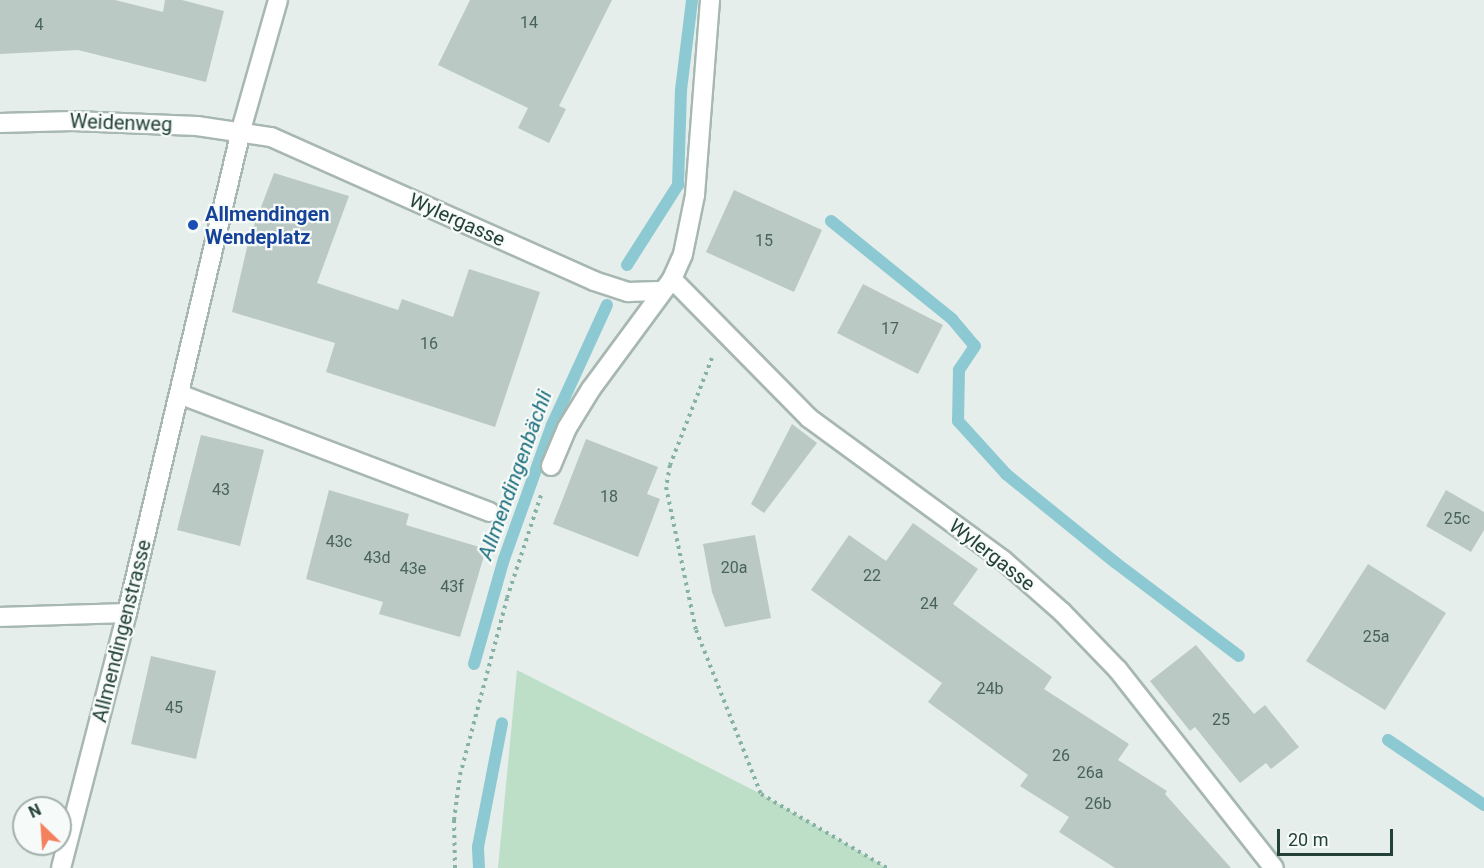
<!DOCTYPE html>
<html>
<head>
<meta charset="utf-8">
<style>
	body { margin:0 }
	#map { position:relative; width:1484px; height:868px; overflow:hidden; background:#e5eeea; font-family:Roboto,sans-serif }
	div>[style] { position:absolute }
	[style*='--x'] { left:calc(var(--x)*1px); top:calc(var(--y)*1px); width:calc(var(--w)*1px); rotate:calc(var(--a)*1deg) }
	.green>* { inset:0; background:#bedfc7 }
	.stream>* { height:12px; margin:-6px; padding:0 6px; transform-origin:6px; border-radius:6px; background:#8dc9d3 }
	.building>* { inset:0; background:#bac9c3 }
	.path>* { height:4px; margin-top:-2px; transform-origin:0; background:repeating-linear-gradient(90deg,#85b2a4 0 3px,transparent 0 7.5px) }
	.roads { filter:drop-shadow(2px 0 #a7b7b1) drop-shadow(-2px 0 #a7b7b1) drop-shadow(0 2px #a7b7b1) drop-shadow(0 -2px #a7b7b1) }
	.lane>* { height:18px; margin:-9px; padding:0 9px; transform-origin:9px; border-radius:9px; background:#fff }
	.street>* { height:18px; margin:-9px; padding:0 9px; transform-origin:9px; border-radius:9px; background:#fff }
	.secondary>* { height:18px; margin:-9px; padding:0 9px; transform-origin:9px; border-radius:9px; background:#fff }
	.dots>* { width:16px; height:16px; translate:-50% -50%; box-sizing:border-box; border:3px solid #f6faf8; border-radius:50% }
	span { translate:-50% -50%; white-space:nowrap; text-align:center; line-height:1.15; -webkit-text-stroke:4.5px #f6faf8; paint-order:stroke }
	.number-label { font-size:16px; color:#49635c }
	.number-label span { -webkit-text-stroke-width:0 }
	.street-label { font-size:20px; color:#234139 }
	.transit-label { font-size:20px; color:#164399; font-weight:700 }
	.left { translate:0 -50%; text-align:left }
	.water-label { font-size:21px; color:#1c6f7e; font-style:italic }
	.north { position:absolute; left:12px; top:796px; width:60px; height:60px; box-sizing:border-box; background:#f6faf8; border:2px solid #a2b0ac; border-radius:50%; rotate:335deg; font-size:16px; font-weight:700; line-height:24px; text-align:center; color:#234139 }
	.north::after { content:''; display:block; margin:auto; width:21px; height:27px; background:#f3815e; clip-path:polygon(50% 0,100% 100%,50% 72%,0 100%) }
	.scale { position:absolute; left:1277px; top:829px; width:116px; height:27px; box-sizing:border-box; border:3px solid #234139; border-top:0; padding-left:8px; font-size:18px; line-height:21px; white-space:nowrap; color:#234139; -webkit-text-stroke:4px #f6faf8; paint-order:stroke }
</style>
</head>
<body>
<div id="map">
	<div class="green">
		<i style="clip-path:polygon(517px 670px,761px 794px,887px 868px,498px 868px)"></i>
	</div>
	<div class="stream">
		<i style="--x:831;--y:221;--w:156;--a:39"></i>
		<i style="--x:952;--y:319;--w:35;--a:50"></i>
		<i style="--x:975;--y:346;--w:29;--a:124"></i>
		<i style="--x:959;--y:370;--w:51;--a:91.1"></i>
		<i style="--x:958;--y:421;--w:72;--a:47.8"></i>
		<i style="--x:1006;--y:474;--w:141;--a:39"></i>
		<i style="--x:1116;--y:563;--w:154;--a:37.1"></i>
		<i style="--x:627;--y:265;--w:95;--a:-57.5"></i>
		<i style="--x:678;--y:185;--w:95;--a:-88.2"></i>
		<i style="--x:681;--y:90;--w:91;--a:-83"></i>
		<i style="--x:474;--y:664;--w:109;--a:-74.1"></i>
		<i style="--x:504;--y:559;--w:142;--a:-70.3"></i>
		<i style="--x:552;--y:425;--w:132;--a:-65.4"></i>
		<i style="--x:1388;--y:740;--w:116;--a:34.1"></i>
		<i style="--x:479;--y:868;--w:21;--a:-93"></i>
		<i style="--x:478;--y:847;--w:126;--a:-79"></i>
	</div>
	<div class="building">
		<i style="clip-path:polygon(0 0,115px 0,163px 12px,165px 0,182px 0,224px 11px,206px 82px,78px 50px,0 54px)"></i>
		<i style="clip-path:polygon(470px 0,612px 0,559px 106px,566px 109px,549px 143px,518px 128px,528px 108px,438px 65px)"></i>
		<i style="clip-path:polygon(274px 173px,349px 196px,317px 283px,398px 310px,402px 299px,453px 317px,469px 269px,540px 292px,495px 427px,326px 372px,335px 343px,232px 312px,249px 239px)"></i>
		<i style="clip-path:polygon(734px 190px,822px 230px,794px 292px,706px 252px)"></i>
		<i style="clip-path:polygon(863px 284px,943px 325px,918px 374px,837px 333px)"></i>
		<i style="clip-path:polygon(792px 424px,817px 443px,764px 513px,751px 504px)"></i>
		<i style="clip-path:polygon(201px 435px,264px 450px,240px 546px,177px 530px)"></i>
		<i style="clip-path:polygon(586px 439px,658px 467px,647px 494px,660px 499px,638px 557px,553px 524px)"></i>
		<i style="clip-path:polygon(329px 490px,409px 514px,406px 525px,486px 549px,460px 637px,379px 614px,383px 602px,306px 579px)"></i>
		<i style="clip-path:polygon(1446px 490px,1484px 512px,1484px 530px,1471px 552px,1426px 526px)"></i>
		<i style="clip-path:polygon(913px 523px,978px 569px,953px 604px,1052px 677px,1044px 689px,1129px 744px,1118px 760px,1167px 791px,1165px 794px,1231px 868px,1115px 868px,1059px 832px,1069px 817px,1020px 786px,1028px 775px,928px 702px,942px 683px,811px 590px,849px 535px,886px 561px)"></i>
		<i style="clip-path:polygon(755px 535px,771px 618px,725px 627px,712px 592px,703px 544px)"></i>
		<i style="clip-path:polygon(1368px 564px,1446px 613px,1385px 710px,1306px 661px)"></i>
		<i style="clip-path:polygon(1196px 645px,1254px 714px,1265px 705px,1299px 747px,1271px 769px,1266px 763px,1240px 783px,1195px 727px,1190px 731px,1150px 681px)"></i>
		<i style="clip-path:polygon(151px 656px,216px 671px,196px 759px,131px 744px)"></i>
	</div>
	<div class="path">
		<i style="--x:712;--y:358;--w:115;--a:111.4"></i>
		<i style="--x:670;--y:465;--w:22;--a:100"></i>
		<i style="--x:666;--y:487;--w:146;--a:78.2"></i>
		<i style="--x:696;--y:630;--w:176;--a:68.4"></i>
		<i style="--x:761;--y:794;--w:146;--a:30.4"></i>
		<i style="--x:455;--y:868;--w:48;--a:-91.2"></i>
		<i style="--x:454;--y:820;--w:45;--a:-82.4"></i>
		<i style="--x:460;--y:775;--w:183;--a:-75.1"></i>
		<i style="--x:507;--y:598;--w:112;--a:-71.7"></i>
	</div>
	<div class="roads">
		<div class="lane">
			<i style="--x:179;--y:394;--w:332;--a:20.8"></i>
		</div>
		<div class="street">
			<i style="--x:0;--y:123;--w:73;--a:-1.6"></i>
			<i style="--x:73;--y:121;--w:124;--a:2.3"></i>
			<i style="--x:197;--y:126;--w:75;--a:8.5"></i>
			<i style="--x:271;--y:137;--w:354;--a:24"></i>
			<i style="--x:594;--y:281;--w:36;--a:18"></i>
			<i style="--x:628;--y:292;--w:32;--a:-2"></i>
			<i style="--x:672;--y:279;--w:195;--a:45.4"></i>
			<i style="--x:809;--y:418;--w:240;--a:36.2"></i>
			<i style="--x:1003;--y:560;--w:79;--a:41.4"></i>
			<i style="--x:1062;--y:612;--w:81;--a:46"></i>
			<i style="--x:1118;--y:670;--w:252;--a:51.8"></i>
			<i style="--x:551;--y:466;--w:41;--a:-67.2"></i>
			<i style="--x:567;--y:428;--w:46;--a:-58.4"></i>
			<i style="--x:591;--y:389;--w:137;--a:-53.6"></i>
			<i style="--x:672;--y:279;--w:27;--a:-66"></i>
			<i style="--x:683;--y:254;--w:60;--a:-78.5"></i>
			<i style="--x:695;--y:195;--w:196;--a:-85.6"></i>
			<i style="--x:0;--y:617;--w:127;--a:-1.8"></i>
		</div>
		<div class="secondary">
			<i style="--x:61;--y:868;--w:263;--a:-75.5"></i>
			<i style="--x:127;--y:613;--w:496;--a:-76.7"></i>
			<i style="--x:241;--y:130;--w:135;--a:-74.1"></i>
		</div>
	</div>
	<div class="dots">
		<i style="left:193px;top:225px;background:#1a4fb4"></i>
	</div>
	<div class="number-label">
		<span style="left:529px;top:23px">14</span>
		<span style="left:39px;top:25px">4</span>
		<span style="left:764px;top:241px">15</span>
		<span style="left:890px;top:329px">17</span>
		<span style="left:429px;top:344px">16</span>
		<span style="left:221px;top:490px">43</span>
		<span style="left:609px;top:497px">18</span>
		<span style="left:1457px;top:519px">25c</span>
		<span style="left:339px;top:542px">43c</span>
		<span style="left:377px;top:558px">43d</span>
		<span style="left:734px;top:568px">20a</span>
		<span style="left:413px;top:569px">43e</span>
		<span style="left:872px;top:576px">22</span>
		<span style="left:452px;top:587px">43f</span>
		<span style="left:929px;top:604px">24</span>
		<span style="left:1376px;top:637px">25a</span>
		<span style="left:990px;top:689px">24b</span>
		<span style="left:174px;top:708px">45</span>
		<span style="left:1221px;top:720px">25</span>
		<span style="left:1061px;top:756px">26</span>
		<span style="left:1090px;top:773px">26a</span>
		<span style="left:1098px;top:804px">26b</span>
	</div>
	<div class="street-label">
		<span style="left:121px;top:123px;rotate:2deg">Weidenweg</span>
		<span style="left:457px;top:220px;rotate:24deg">Wylergasse</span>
		<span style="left:992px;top:555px;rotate:38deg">Wylergasse</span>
		<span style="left:122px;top:631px;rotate:-76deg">Allmendingenstrasse</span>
	</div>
	<div class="transit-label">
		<span class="left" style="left:205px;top:226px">Allmendingen<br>Wendeplatz</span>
	</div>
	<div class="water-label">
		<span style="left:515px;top:475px;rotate:-70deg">Allmendingenbächli</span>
	</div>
	<div class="north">N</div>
	<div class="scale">20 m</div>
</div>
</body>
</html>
